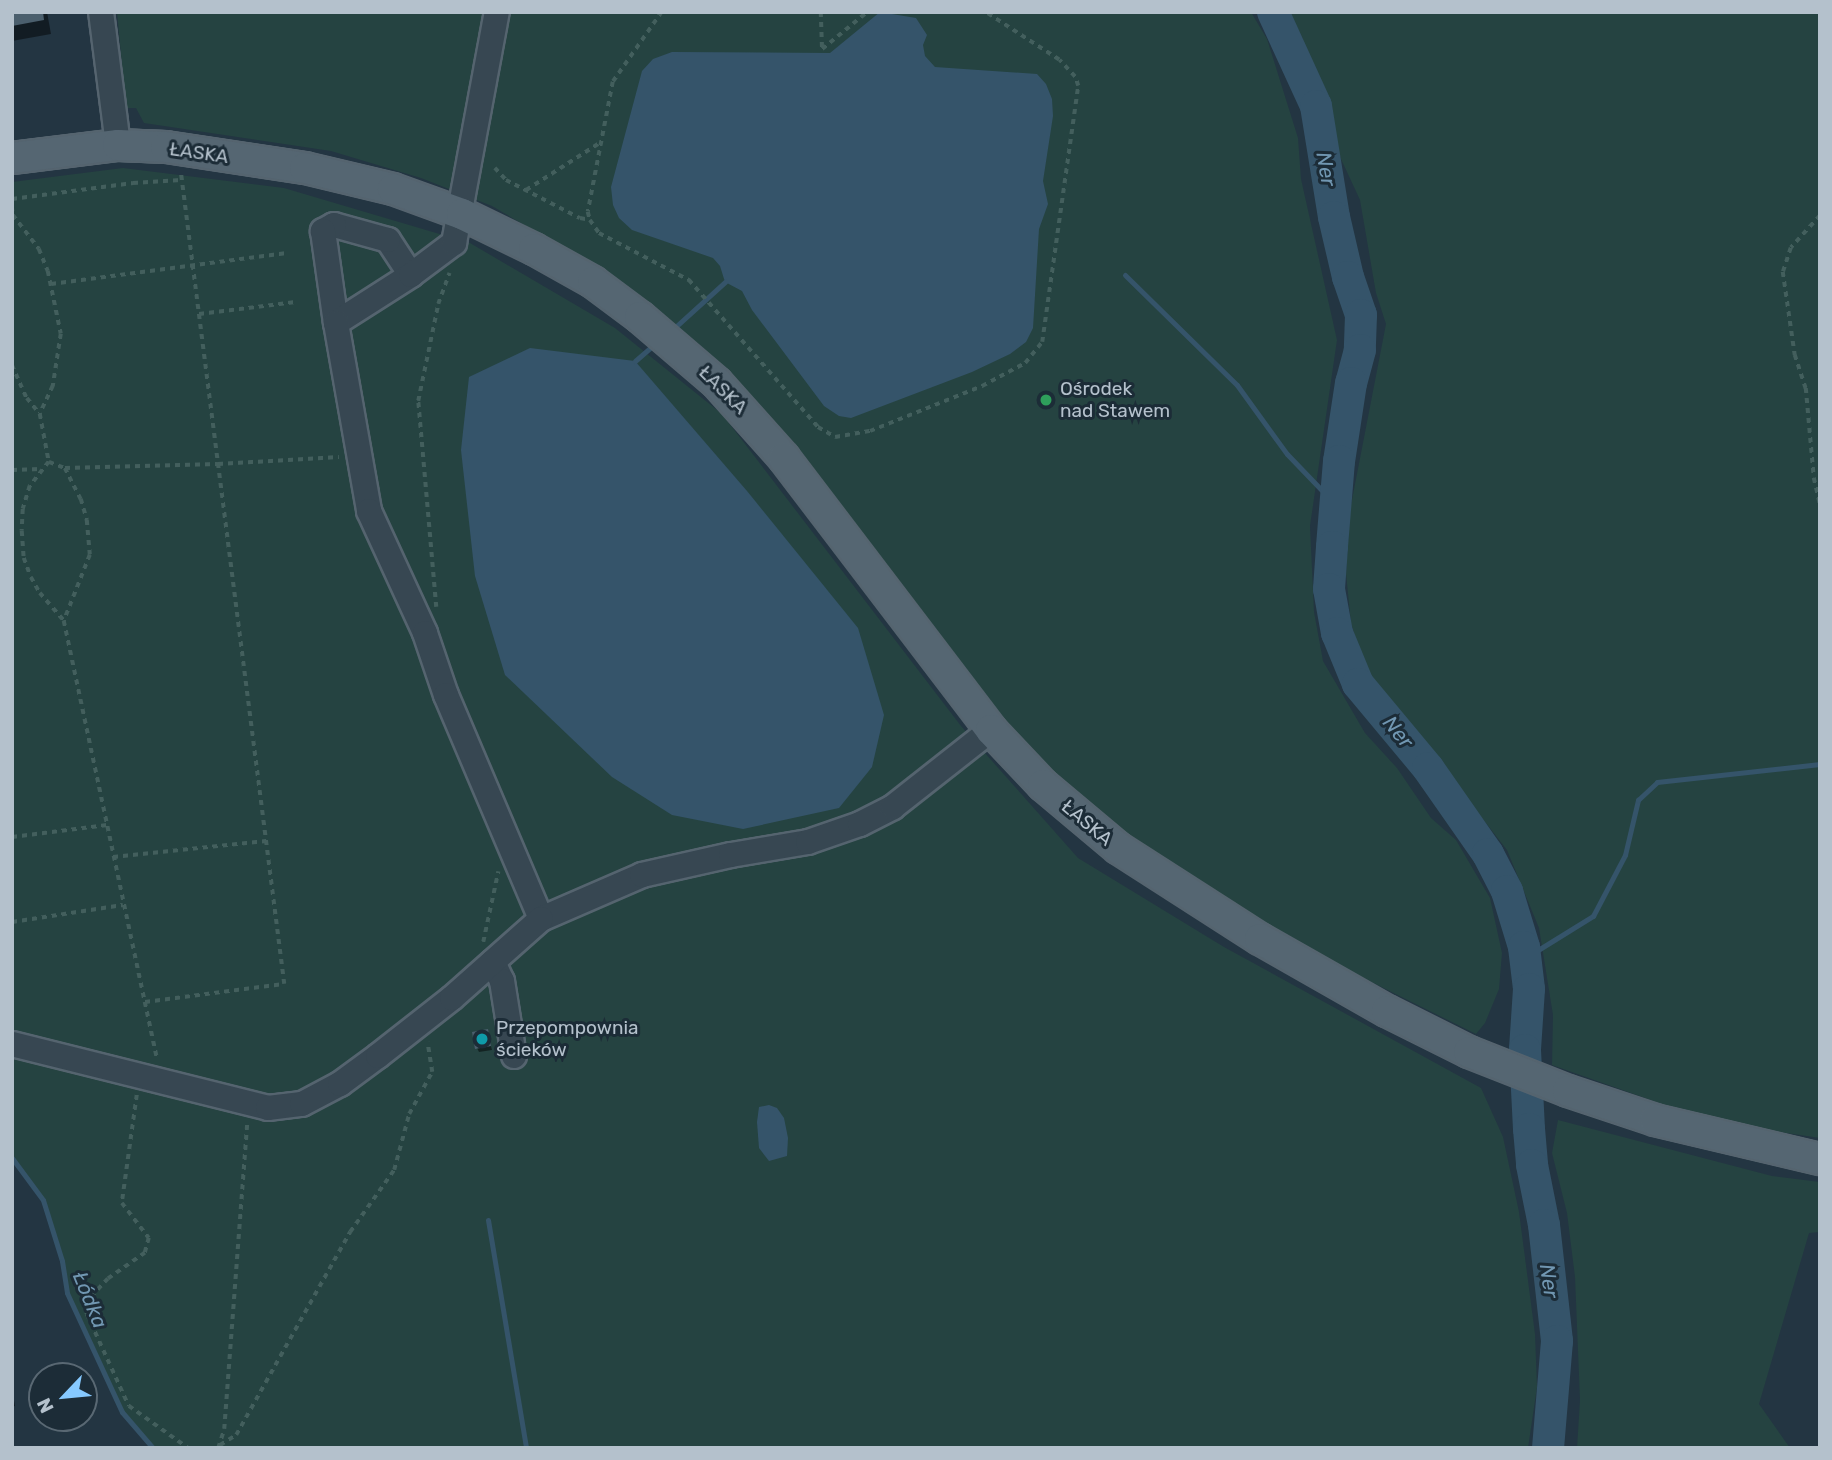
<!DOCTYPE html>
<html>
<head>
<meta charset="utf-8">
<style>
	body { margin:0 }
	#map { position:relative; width:1832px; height:1460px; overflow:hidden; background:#233542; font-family:Rubik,sans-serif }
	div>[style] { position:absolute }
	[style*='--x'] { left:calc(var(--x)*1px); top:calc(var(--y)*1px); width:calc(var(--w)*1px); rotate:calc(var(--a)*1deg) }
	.green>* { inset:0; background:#254341 }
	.water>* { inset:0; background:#35546a }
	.shadow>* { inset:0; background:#0007 }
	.stream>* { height:5px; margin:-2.5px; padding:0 2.5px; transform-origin:2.5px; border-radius:2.5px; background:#35546a }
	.river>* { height:32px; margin:-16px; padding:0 16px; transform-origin:16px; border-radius:16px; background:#35546a }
	.building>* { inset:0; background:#4b5f6d }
	.path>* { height:3.5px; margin-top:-1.75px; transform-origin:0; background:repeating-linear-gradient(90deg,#435f5d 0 5px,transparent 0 10px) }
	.roads { filter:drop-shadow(2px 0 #55646f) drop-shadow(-2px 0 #55646f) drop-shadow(0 2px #55646f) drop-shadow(0 -2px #55646f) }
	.minor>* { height:24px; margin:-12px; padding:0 12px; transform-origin:12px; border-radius:12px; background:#374752 }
	.major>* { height:30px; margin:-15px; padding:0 15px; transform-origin:15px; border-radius:15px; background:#556672 }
	.dots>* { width:19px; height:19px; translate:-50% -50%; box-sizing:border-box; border:4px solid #1c2c37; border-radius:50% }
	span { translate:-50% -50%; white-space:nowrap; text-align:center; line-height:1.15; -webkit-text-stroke:6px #1c2c37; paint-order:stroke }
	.street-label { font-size:19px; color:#b4c1cc }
	.poi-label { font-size:19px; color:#b4c1cc }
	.left { translate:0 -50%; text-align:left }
	.water-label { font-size:21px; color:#7197b2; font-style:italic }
	.frame { position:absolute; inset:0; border:14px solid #b4c1cc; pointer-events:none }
	.north { position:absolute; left:28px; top:1362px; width:70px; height:70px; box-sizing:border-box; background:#1c2c37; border:2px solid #596873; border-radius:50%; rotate:244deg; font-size:19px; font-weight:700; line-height:28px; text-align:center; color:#b4c1cc }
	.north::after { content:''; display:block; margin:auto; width:24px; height:32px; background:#86c9ff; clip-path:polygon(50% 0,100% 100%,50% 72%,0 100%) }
</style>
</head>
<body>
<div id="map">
	<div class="green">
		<i style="clip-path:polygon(117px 12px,1251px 12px,1267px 39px,1298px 138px,1301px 179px,1337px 340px,1310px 526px,1314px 612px,1323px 661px,1365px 733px,1397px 768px,1431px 818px,1456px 840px,1490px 898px,1502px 953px,1499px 989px,1485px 1023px,1476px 1034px,1293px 943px,1164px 864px,1100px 817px,1029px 758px,777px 430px,700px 345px,649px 306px,567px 250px,492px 206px,421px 178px,331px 151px,144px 123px,136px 108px,126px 108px)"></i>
		<i style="clip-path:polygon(1288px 12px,1820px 12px,1820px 1138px,1767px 1130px,1662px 1104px,1552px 1065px,1553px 1015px,1539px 928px,1507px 850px,1425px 745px,1388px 707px,1366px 669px,1351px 624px,1346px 573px,1350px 510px,1386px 324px,1376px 293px,1360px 200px,1341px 159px,1302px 37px)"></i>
		<i style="clip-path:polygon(123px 168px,284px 188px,470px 243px,615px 328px,722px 414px,961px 726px,1078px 858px,1224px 947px,1481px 1088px,1503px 1137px,1519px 1212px,1535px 1334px,1537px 1387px,1528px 1448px,153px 1448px,122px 1412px,67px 1293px,62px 1261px,43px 1200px,12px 1158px,12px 182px)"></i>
		<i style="clip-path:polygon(1558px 1120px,1772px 1176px,1820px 1182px,1820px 1232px,1809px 1233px,1759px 1404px,1790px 1448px,1577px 1448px,1580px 1400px,1575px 1277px,1567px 1213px,1552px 1153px)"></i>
	</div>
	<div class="water">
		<i style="clip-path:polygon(880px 12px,916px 18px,927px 35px,923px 45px,925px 56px,935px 67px,1037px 74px,1046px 84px,1052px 99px,1053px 116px,1043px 181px,1048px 204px,1039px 229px,1033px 328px,1026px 342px,1010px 354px,972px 372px,851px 418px,839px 416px,824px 406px,752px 310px,742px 291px,725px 282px,720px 266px,713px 258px,632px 230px,619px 218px,613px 205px,611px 187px,642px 71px,653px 59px,672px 52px,830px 53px)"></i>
		<i style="clip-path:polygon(530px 348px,635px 361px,747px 491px,858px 628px,884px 715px,872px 767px,839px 808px,743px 829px,672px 815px,612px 777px,505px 675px,475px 576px,461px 450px,469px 377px)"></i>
		<i style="clip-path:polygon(769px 1105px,777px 1108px,784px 1118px,788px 1138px,787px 1156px,769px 1161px,759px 1148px,757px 1122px,759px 1107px)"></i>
	</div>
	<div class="shadow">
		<i style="clip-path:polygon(12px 12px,47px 12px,51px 34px,12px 41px)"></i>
		<i style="clip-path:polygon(487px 1031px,492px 1050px,479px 1052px,477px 1048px)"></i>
		<i style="clip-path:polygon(12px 1390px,15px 1406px,12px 1407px)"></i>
	</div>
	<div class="stream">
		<i style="--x:1125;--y:275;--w:157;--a:44.5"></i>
		<i style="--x:1237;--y:385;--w:85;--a:54.1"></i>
		<i style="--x:1287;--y:454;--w:69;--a:46.2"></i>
		<i style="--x:672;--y:330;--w:72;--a:-42.2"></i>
		<i style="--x:635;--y:361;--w:28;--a:-41"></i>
		<i style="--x:1525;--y:958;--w:80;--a:-31.7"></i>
		<i style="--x:1593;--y:916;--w:69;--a:-62.3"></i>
		<i style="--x:1625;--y:855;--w:57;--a:-76.7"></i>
		<i style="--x:1638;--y:800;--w:26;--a:-43"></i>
		<i style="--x:1657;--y:782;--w:164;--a:-6.3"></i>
		<i style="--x:12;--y:1158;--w:52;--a:53.6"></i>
		<i style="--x:43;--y:1200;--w:64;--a:72.7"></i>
		<i style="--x:62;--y:1261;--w:32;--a:81"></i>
		<i style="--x:67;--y:1293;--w:131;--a:65.2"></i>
		<i style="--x:122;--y:1412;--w:48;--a:49.3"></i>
		<i style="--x:488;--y:1220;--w:231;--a:80.5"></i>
	</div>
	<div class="river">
		<i style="--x:1273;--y:12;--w:103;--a:65.4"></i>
		<i style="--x:1316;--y:106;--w:112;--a:80.8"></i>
		<i style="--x:1334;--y:217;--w:62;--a:76.9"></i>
		<i style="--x:1348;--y:277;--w:40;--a:71.1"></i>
		<i style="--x:1361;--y:315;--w:35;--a:92"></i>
		<i style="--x:1360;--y:350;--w:34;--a:105"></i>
		<i style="--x:1351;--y:383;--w:79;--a:98.7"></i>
		<i style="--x:1339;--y:461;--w:86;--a:94.7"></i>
		<i style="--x:1332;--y:547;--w:42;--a:94.1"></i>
		<i style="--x:1329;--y:589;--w:45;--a:79.7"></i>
		<i style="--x:1337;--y:633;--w:55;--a:67.6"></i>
		<i style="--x:1358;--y:684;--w:109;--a:50.2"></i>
		<i style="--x:1428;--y:768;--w:105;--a:55.1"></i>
		<i style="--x:1488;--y:854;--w:42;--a:62.8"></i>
		<i style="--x:1507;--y:891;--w:59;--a:73.1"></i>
		<i style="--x:1524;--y:947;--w:42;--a:83.2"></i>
		<i style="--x:1529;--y:989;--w:61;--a:93.8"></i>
		<i style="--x:1525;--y:1050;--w:79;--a:87.1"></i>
		<i style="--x:1529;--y:1129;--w:36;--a:85"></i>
		<i style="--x:1532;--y:1165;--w:61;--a:78.7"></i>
		<i style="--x:1544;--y:1225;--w:117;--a:83.6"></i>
		<i style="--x:1557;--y:1341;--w:107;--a:94.8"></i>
	</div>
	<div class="building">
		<i style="clip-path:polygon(12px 12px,43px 12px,44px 20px,12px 26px)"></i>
		<i style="clip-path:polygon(488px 1029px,491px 1046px,475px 1049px,472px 1032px)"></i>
	</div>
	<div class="path">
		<i style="--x:662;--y:12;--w:85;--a:125"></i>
		<i style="--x:613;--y:82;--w:132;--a:100.9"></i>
		<i style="--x:588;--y:212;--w:8;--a:76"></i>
		<i style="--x:590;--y:220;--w:16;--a:55"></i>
		<i style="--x:599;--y:233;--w:102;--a:27.6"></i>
		<i style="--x:689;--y:280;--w:196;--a:48.7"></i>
		<i style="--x:818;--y:427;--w:20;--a:30"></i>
		<i style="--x:835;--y:437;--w:36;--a:-10"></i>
		<i style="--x:870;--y:431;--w:121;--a:-21.9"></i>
		<i style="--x:982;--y:386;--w:49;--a:-28.1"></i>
		<i style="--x:1025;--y:363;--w:27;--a:-51"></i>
		<i style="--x:1042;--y:342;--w:259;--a:-82"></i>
		<i style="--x:1078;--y:86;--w:9;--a:-108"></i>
		<i style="--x:1075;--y:77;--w:23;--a:-133"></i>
		<i style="--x:1059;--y:60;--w:88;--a:-147"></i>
		<i style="--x:821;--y:12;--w:37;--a:88"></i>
		<i style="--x:822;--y:49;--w:58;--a:-39.4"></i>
		<i style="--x:495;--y:168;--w:16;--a:47"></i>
		<i style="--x:506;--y:180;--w:83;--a:27.2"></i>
		<i style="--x:580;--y:218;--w:10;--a:11"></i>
		<i style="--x:526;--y:190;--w:89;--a:-32.6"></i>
		<i style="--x:12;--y:199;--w:122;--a:-7.5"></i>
		<i style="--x:133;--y:183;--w:48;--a:-3.6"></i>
		<i style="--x:12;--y:206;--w:9;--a:84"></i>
		<i style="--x:13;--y:215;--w:43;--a:52.6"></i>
		<i style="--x:39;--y:249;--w:24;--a:68"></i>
		<i style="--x:48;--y:271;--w:64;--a:78.3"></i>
		<i style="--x:61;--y:334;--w:53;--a:98.7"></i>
		<i style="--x:53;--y:386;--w:31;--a:115"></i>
		<i style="--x:40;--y:414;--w:49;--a:79.4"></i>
		<i style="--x:49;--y:462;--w:17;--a:21"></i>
		<i style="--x:65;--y:468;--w:35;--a:63"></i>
		<i style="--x:81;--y:499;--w:22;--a:74"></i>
		<i style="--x:87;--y:520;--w:35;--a:85"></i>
		<i style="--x:90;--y:555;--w:71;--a:111.5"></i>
		<i style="--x:64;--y:621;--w:390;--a:78"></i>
		<i style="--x:145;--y:1002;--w:140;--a:-7.4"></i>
		<i style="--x:284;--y:984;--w:816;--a:-97.26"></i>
		<i style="--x:1820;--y:216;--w:43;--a:132.2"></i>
		<i style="--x:1791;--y:248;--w:25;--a:108"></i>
		<i style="--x:1783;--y:272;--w:84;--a:81.8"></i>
		<i style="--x:1795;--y:355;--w:35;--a:72"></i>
		<i style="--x:1806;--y:388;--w:90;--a:84.9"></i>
		<i style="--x:1814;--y:478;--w:27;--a:77"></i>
		<i style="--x:51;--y:284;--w:238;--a:-7.5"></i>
		<i style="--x:199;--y:314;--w:97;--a:-7.1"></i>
		<i style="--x:12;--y:365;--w:36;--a:66"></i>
		<i style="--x:27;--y:398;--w:21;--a:51"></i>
		<i style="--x:49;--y:462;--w:31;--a:128"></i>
		<i style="--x:30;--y:486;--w:24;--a:107"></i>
		<i style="--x:23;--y:509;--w:22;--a:93"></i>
		<i style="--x:22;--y:531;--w:27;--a:86"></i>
		<i style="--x:24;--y:558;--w:20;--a:70"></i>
		<i style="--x:31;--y:577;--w:18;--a:61"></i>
		<i style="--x:40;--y:593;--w:37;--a:49"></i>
		<i style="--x:65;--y:468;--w:153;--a:-1.5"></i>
		<i style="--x:218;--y:464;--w:121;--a:-3.3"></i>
		<i style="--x:12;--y:470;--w:29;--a:-2"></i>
		<i style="--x:436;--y:607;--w:207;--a:-95"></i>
		<i style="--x:418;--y:401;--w:99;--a:-78.3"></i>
		<i style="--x:438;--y:304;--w:33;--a:-70"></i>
		<i style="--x:12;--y:837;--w:96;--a:-7.2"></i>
		<i style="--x:113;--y:857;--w:154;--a:-6"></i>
		<i style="--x:12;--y:922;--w:112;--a:-8.7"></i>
		<i style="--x:483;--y:942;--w:72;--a:-77.9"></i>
		<i style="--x:145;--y:1002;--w:57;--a:77.9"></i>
		<i style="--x:137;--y:1095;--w:109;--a:97.9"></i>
		<i style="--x:122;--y:1203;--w:44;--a:52.4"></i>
		<i style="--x:149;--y:1238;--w:16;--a:105"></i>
		<i style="--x:145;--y:1253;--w:45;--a:144.9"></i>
		<i style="--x:108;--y:1279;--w:33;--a:133"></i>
		<i style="--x:86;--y:1303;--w:11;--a:85"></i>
		<i style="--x:87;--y:1314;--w:101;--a:65.5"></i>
		<i style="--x:129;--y:1406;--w:72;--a:35.4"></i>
		<i style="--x:220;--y:1445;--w:19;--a:-32"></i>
		<i style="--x:236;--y:1435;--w:233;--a:-60.7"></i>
		<i style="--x:350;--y:1232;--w:76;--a:-54.6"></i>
		<i style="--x:394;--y:1170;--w:58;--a:-75"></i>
		<i style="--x:409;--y:1114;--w:48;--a:-61.3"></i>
		<i style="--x:432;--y:1072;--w:30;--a:-99"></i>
		<i style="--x:218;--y:1448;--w:20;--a:-72"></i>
		<i style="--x:224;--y:1429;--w:308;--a:-85.7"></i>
	</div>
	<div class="roads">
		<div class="minor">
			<i style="--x:101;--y:12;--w:134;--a:82.7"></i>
			<i style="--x:411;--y:275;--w:42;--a:-123.3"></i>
			<i style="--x:388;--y:240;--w:56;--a:-164.5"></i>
			<i style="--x:334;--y:225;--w:13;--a:151"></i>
			<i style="--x:323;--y:231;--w:93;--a:82"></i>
			<i style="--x:336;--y:323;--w:89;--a:-32.6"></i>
			<i style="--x:411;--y:275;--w:54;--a:-36.7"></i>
			<i style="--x:454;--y:243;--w:235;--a:-79.5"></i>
			<i style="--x:336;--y:323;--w:191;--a:80"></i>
			<i style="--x:369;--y:511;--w:134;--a:65.3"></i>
			<i style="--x:425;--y:633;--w:65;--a:71.3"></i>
			<i style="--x:446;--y:695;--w:243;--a:67"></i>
			<i style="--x:541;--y:919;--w:110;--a:-23.5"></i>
			<i style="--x:642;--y:875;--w:91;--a:-12.7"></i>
			<i style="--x:731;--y:855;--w:78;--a:-9.6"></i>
			<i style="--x:808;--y:842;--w:55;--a:-19.1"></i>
			<i style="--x:860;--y:824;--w:37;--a:-27"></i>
			<i style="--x:893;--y:807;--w:125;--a:-38.2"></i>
			<i style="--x:493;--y:962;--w:21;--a:65"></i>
			<i style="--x:502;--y:981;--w:76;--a:80.9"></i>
			<i style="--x:12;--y:1044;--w:264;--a:14"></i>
			<i style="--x:268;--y:1108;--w:34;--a:-7"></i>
			<i style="--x:302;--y:1104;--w:43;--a:-27.8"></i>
			<i style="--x:340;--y:1084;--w:47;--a:-36.4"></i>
			<i style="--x:378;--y:1056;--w:94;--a:-38.1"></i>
			<i style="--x:452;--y:998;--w:119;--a:-41.6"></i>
		</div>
		<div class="major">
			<i style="--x:12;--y:158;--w:107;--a:-7"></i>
			<i style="--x:118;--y:145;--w:48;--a:2.4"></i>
			<i style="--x:166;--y:147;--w:141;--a:8.6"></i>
			<i style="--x:305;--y:168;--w:90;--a:13.4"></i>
			<i style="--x:393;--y:189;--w:73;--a:19.9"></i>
			<i style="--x:462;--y:214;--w:80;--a:25.9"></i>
			<i style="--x:534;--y:249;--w:68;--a:29.2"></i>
			<i style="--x:593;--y:282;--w:59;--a:36.7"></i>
			<i style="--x:640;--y:317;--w:101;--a:40.6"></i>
			<i style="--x:717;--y:383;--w:101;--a:48.2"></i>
			<i style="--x:784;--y:458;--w:342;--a:52.7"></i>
			<i style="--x:991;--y:730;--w:76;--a:46.6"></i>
			<i style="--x:1043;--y:785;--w:98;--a:40"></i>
			<i style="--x:1118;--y:848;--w:169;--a:32.7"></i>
			<i style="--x:1260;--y:939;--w:146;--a:29.6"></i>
			<i style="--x:1387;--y:1011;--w:92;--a:26.6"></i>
			<i style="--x:1469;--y:1052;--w:106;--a:21.5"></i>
			<i style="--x:1568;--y:1091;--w:92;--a:18.4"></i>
			<i style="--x:1655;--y:1120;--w:170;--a:13.3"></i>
		</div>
	</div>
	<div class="dots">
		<i style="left:1046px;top:400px;background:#2e9e5b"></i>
		<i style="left:482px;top:1039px;background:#0f9aa8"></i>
	</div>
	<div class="street-label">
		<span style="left:199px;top:153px;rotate:8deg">ŁASKA</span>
		<span style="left:723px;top:390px;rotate:45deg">ŁASKA</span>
		<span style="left:1087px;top:823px;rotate:40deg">ŁASKA</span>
	</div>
	<div class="poi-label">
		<span class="left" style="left:1060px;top:400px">Ośrodek<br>nad Stawem</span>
		<span class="left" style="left:496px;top:1039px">Przepompownia<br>ścieków</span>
	</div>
	<div class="water-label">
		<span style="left:1326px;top:169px;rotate:80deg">Ner</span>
		<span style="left:1398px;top:732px;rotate:51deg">Ner</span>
		<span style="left:1549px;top:1281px;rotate:82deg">Ner</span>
		<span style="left:90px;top:1300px;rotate:68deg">Łódka</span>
	</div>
	<div class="frame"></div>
	<div class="north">N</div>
</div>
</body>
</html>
